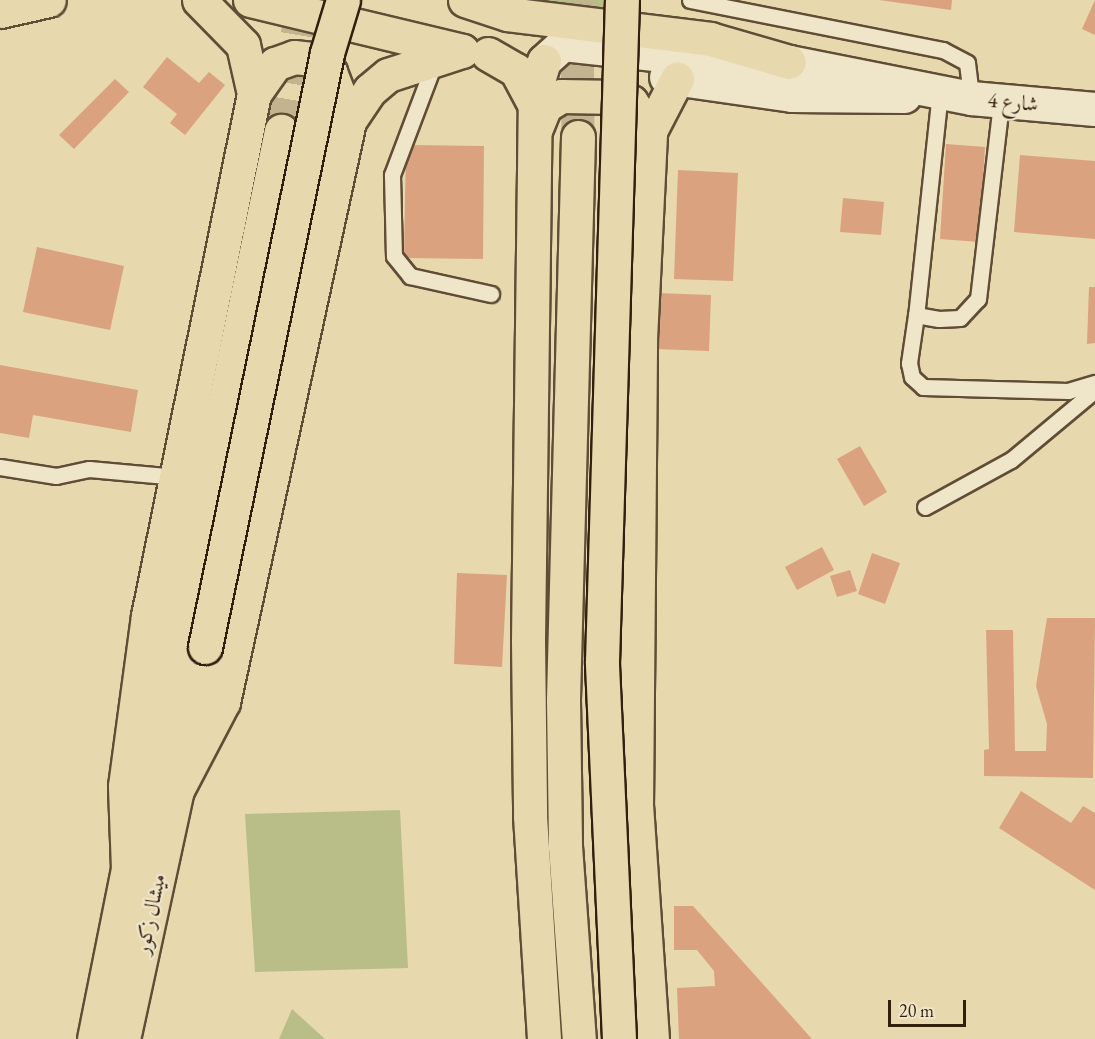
<!DOCTYPE html>
<html>
<head>
<meta charset="utf-8">
<style>
	body { margin:0 }
	#map { position:relative; width:1095px; height:1039px; overflow:hidden; background:#e7d8ae; font-family:"EB Garamond",Amiri,serif }
	div>[style] { position:absolute }
	[style*='--x'] { left:calc(var(--x)*1px); top:calc(var(--y)*1px); width:calc(var(--w)*1px); rotate:calc(var(--a)*1deg) }
	.green>* { inset:0; background:#b9be88 }
	.building>* { inset:0; background:#daa27f }
	.highway-tunnel>* { height:33px; margin-top:-16.5px; transform-origin:0; background:repeating-linear-gradient(90deg,#c3b38e 0 33px,transparent 0 49px) }
	.roads { filter:drop-shadow(2px 0 #614d36) drop-shadow(-2px 0 #614d36) drop-shadow(0 2px #614d36) drop-shadow(0 -2px #614d36) }
	.lane>* { height:15px; margin:-7.5px; padding:0 7.5px; transform-origin:7.5px; border-radius:7.5px; background:#efe6ca }
	.secondary>* { height:33px; margin:-16.5px; padding:0 16.5px; transform-origin:16.5px; border-radius:16.5px; background:#efe6ca }
	.primary>* { height:33px; margin:-16.5px; padding:0 16.5px; transform-origin:16.5px; border-radius:16.5px; background:#e7d8ae }
	.highway>* { height:33px; margin:-16.5px; padding:0 16.5px; transform-origin:16.5px; border-radius:16.5px; background:#e7d8ae }
	.bridges { filter:drop-shadow(2px 0 #341f0e) drop-shadow(-2px 0 #341f0e) drop-shadow(0 2px #341f0e) drop-shadow(0 -2px #341f0e) }
	.highway-bridge>* { height:33px; margin:-16.5px; padding:0 16.5px; transform-origin:16.5px; border-radius:16.5px; background:#e7d8ae }
	span { translate:-50% -50%; white-space:nowrap; text-align:center; line-height:1.15; -webkit-text-stroke:4.5px #efe6ca; paint-order:stroke }
	.street-label { font-size:21px; color:#341f0e }
	.scale { position:absolute; left:888px; top:1000px; width:78px; height:27px; box-sizing:border-box; border:3px solid #341f0e; border-top:0; padding-left:8px; font-size:18px; line-height:21px; white-space:nowrap; color:#341f0e; -webkit-text-stroke:4px #efe6ca; paint-order:stroke }
</style>
</head>
<body>
<div id="map">
	<div class="green">
		<i style="clip-path:polygon(522px 0,605px 0,605px 9px,597px 8px)"></i>
		<i style="clip-path:polygon(400px 810px,408px 968px,255px 972px,245px 814px)"></i>
		<i style="clip-path:polygon(292px 1009px,325px 1039px,279px 1039px)"></i>
	</div>
	<div class="building">
		<i style="clip-path:polygon(879px 0,952px 0,951px 10px)"></i>
		<i style="clip-path:polygon(1095px 0,1095px 35px,1082px 29px)"></i>
		<i style="clip-path:polygon(167px 57px,199px 83px,209px 72px,225px 85px,185px 135px,170px 123px,177px 114px,143px 87px)"></i>
		<i style="clip-path:polygon(115px 79px,129px 92px,74px 149px,59px 135px)"></i>
		<i style="clip-path:polygon(946px 144px,985px 147px,979px 242px,940px 239px)"></i>
		<i style="clip-path:polygon(406px 145px,484px 146px,483px 259px,404px 258px)"></i>
		<i style="clip-path:polygon(1020px 155px,1095px 161px,1095px 239px,1014px 232px)"></i>
		<i style="clip-path:polygon(678px 170px,738px 173px,733px 281px,674px 279px)"></i>
		<i style="clip-path:polygon(843px 198px,884px 202px,881px 235px,840px 232px)"></i>
		<i style="clip-path:polygon(37px 247px,124px 266px,110px 330px,23px 312px)"></i>
		<i style="clip-path:polygon(1089px 287px,1095px 287px,1095px 343px,1087px 344px)"></i>
		<i style="clip-path:polygon(657px 293px,711px 295px,709px 351px,655px 349px)"></i>
		<i style="clip-path:polygon(0 365px,138px 390px,131px 432px,33px 415px,29px 438px,0 433px)"></i>
		<i style="clip-path:polygon(860px 446px,887px 492px,864px 506px,837px 459px)"></i>
		<i style="clip-path:polygon(822px 547px,834px 570px,797px 590px,785px 567px)"></i>
		<i style="clip-path:polygon(872px 553px,900px 563px,885px 604px,858px 594px)"></i>
		<i style="clip-path:polygon(850px 570px,857px 591px,837px 597px,830px 576px)"></i>
		<i style="clip-path:polygon(457px 573px,507px 575px,502px 667px,454px 664px)"></i>
		<i style="clip-path:polygon(1047px 618px,1095px 618px,1093px 778px,984px 776px,984px 750px,989px 749px,986px 630px,1013px 630px,1015px 751px,1046px 751px,1047px 724px,1036px 686px)"></i>
		<i style="clip-path:polygon(1021px 791px,1071px 823px,1083px 806px,1095px 813px,1095px 890px,999px 828px)"></i>
		<i style="clip-path:polygon(674px 906px,693px 906px,812px 1039px,679px 1039px,677px 988px,715px 986px,714px 971px,697px 950px,674px 950px)"></i>
	</div>
	<div class="highway-tunnel">
		<i style="--x:577;--y:0;--w:137;--a:89.6"></i>
		<i style="--x:281;--y:131;--w:133;--a:-80.5"></i>
	</div>
	<div class="roads">
		<div class="lane">
			<i style="--x:690;--y:0;--w:258;--a:11.2"></i>
			<i style="--x:943;--y:50;--w:27;--a:28"></i>
			<i style="--x:967;--y:63;--w:35;--a:83"></i>
			<i style="--x:435;--y:61;--w:122;--a:110.7"></i>
			<i style="--x:392;--y:175;--w:81;--a:88.6"></i>
			<i style="--x:394;--y:256;--w:26;--a:51"></i>
			<i style="--x:410;--y:276;--w:83;--a:12.5"></i>
			<i style="--x:940;--y:92;--w:224;--a:96.1"></i>
			<i style="--x:916;--y:315;--w:23;--a:10"></i>
			<i style="--x:939;--y:319;--w:21;--a:-3"></i>
			<i style="--x:960;--y:318;--w:26;--a:-47"></i>
			<i style="--x:978;--y:299;--w:198;--a:-83.3"></i>
			<i style="--x:916;--y:315;--w:49;--a:98.3"></i>
			<i style="--x:909;--y:363;--w:14;--a:78"></i>
			<i style="--x:912;--y:377;--w:15;--a:42"></i>
			<i style="--x:923;--y:387;--w:145;--a:1.6"></i>
			<i style="--x:1068;--y:391;--w:28;--a:-17"></i>
			<i style="--x:0;--y:467;--w:57;--a:9.1"></i>
			<i style="--x:56;--y:476;--w:34;--a:-12"></i>
			<i style="--x:89;--y:469;--w:88;--a:5.2"></i>
			<i style="--x:925;--y:507;--w:98;--a:-28.7"></i>
			<i style="--x:1011;--y:460;--w:109;--a:-39.8"></i>
		</div>
		<div class="secondary">
			<i style="--x:544;--y:61;--w:25;--a:-42"></i>
			<i style="--x:563;--y:44;--w:174;--a:6.3"></i>
			<i style="--x:736;--y:63;--w:53;--a:-1.1"></i>
			<i style="--x:789;--y:62;--w:186;--a:11.2"></i>
			<i style="--x:971;--y:98;--w:124;--a:5.1"></i>
			<i style="--x:666;--y:77;--w:127;--a:8.1"></i>
			<i style="--x:792;--y:95;--w:112;--a:0.5"></i>
		</div>
		<div class="primary">
			<i style="--x:94;--y:1039;--w:173;--a:-78.7"></i>
			<i style="--x:128;--y:869;--w:83;--a:-92.1"></i>
			<i style="--x:125;--y:786;--w:172;--a:-82.3"></i>
			<i style="--x:148;--y:616;--w:533;--a:-78.52"></i>
			<i style="--x:254;--y:94;--w:37;--a:-55"></i>
			<i style="--x:275;--y:64;--w:20;--a:-20"></i>
			<i style="--x:294;--y:57;--w:20;--a:6"></i>
			<i style="--x:314;--y:59;--w:21;--a:39"></i>
			<i style="--x:330;--y:72;--w:53;--a:68.8"></i>
			<i style="--x:123;--y:1039;--w:255;--a:-77.8"></i>
			<i style="--x:177;--y:790;--w:99;--a:-62.4"></i>
			<i style="--x:223;--y:702;--w:595;--a:-77.76"></i>
			<i style="--x:349;--y:121;--w:37;--a:-56"></i>
			<i style="--x:370;--y:90;--w:23;--a:-40"></i>
			<i style="--x:388;--y:75;--w:78;--a:-18"></i>
		</div>
		<div class="highway">
			<i style="--x:199;--y:0;--w:63;--a:45.6"></i>
			<i style="--x:243;--y:45;--w:50;--a:77.3"></i>
			<i style="--x:250;--y:0;--w:218;--a:13.5"></i>
			<i style="--x:465;--y:0;--w:44;--a:18.4"></i>
			<i style="--x:507;--y:14;--w:205;--a:7"></i>
			<i style="--x:710;--y:39;--w:82;--a:16.2"></i>
			<i style="--x:0;--y:11;--w:50;--a:-12.7"></i>
			<i style="--x:488;--y:54;--w:32;--a:30"></i>
			<i style="--x:516;--y:70;--w:40;--a:62"></i>
			<i style="--x:544;--y:61;--w:31;--a:107"></i>
			<i style="--x:535;--y:91;--w:550;--a:90.73"></i>
			<i style="--x:528;--y:641;--w:175;--a:89.3"></i>
			<i style="--x:530;--y:816;--w:223;--a:86.4"></i>
			<i style="--x:536;--y:128;--w:24;--a:-68"></i>
			<i style="--x:545;--y:106;--w:19;--a:-32"></i>
			<i style="--x:561;--y:96;--w:57;--a:1"></i>
			<i style="--x:618;--y:97;--w:14;--a:21"></i>
			<i style="--x:631;--y:102;--w:14;--a:56"></i>
			<i style="--x:578;--y:137;--w:563;--a:91.53"></i>
			<i style="--x:563;--y:700;--w:146;--a:89.2"></i>
			<i style="--x:565;--y:846;--w:194;--a:85.9"></i>
			<i style="--x:177;--y:790;--w:146;--a:-78.9"></i>
			<i style="--x:128;--y:869;--w:754;--a:-78.29"></i>
			<i style="--x:652;--y:1039;--w:233;--a:-93.9"></i>
			<i style="--x:636;--y:807;--w:468;--a:-89.5"></i>
			<i style="--x:640;--y:339;--w:208;--a:-87.2"></i>
			<i style="--x:650;--y:131;--w:59;--a:-62.6"></i>
		</div>
	</div>
	<div class="bridges">
		<div class="highway-bridge">
			<i style="--x:205;--y:647;--w:606;--a:-78.39"></i>
			<i style="--x:327;--y:53;--w:55;--a:-73.2"></i>
			<i style="--x:619;--y:1039;--w:378;--a:-92.6"></i>
			<i style="--x:602;--y:661;--w:661;--a:-88.27"></i>
		</div>
	</div>
	<div class="street-label">
		<span style="left:1013px;top:102px;rotate:5deg">شارع 4</span>
		<span style="left:150px;top:914px;rotate:-78deg">ميشال زكور</span>
	</div>
	<div class="scale">20 m</div>
</div>
</body>
</html>
